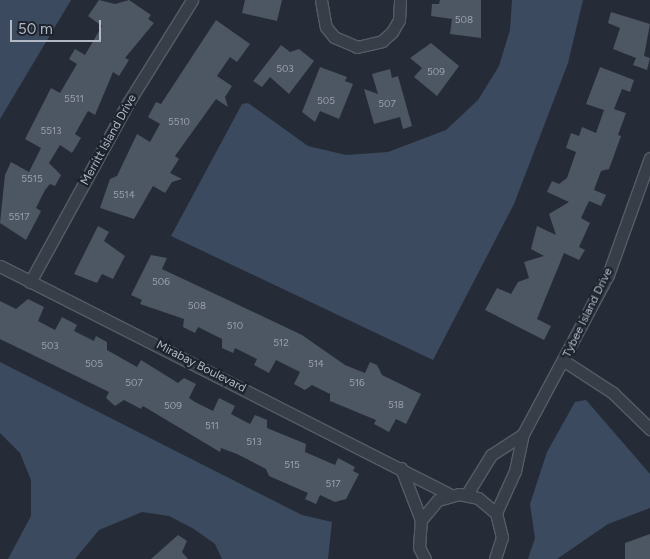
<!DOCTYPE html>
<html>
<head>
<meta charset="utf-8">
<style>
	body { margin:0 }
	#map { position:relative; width:650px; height:559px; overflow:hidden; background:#252c37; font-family:Figtree,sans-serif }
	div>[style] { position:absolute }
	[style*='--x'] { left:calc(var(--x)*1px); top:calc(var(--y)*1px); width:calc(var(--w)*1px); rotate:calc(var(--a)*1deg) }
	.water>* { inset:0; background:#3c4a5f }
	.building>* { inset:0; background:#4d5663 }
	.roads { filter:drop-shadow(1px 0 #565c66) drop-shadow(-1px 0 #565c66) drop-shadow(0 1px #565c66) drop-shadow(0 -1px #565c66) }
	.minor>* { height:11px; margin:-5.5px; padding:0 5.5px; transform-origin:5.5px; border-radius:5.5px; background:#383e48 }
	span { translate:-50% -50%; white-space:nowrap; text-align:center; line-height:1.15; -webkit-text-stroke:4.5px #1d232d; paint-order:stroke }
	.number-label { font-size:10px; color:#9aa0ac }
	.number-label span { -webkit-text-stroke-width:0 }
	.street-label { font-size:12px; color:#b3b9c4 }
	.scale { position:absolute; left:10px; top:20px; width:91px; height:22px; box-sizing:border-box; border:2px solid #b3b9c4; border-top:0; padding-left:6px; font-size:15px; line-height:18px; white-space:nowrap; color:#b3b9c4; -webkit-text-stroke:4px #1d232d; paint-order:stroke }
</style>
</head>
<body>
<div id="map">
	<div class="water">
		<i style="clip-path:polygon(0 0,71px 0,0 119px)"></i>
		<i style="clip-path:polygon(512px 0,583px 0,568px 63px,514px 204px,433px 360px,171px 236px,242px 104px,248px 103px,308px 146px,346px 155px,388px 152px,446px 130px,478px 100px,499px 66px,510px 30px)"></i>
		<i style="clip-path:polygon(0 362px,302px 515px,332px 522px,328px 559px,222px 559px,215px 544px,194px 529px,169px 516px,142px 512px,99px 530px,75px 559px,8px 559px,31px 516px,31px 480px,20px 453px,0 433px)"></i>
		<i style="clip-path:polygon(586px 400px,650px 474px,650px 508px,608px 524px,557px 559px,528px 559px,535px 538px,530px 504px,547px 452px,575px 402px)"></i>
	</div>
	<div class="building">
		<i style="clip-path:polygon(99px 0,115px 4px,129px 0,151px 15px,148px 19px,154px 23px,125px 58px,129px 60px,119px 76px,113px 72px,95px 115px,88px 111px,75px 134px,81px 138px,72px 153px,60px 145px,49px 163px,61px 175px,55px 186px,50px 184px,45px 190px,36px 208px,41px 211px,38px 217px,26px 240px,0 223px,5px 175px,11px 162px,29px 172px,41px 148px,25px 139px,51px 88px,60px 93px,77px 64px,69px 59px,75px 49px,85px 55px,102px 26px,88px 16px)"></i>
		<i style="clip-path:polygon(245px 0,282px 0,277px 21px,242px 13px)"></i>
		<i style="clip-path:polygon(440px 0,481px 0,481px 38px,450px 34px,452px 19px,431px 16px,432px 4px,439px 4px)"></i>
		<i style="clip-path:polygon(611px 12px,650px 24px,644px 56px,650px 58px,647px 70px,633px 65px,636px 58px,613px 49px,620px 28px,608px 23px)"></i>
		<i style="clip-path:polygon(216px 20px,250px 44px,237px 62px,230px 57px,217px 76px,232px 86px,225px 97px,228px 107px,216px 99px,175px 156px,179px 159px,170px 173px,182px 179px,172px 182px,165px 193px,153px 186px,134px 219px,100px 208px,110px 179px,117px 176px,137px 134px,150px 142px,160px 124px,148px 117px,156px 102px,161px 104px)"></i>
		<i style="clip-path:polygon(431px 43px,459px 66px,437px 96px,414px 77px,422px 68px,410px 58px)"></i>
		<i style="clip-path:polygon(281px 45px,290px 52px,299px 49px,314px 61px,289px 94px,270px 77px,262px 87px,253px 81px)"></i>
		<i style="clip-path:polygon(320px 67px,347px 77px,345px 81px,353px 84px,339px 119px,320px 111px,315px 122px,302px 112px)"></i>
		<i style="clip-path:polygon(600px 67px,634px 80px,630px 92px,622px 89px,614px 109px,626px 113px,618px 135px,621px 136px,609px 169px,601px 171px,594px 190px,606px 195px,601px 206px,589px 201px,581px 218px,590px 223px,579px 247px,585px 250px,579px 260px,564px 253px,537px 319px,551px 326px,544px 340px,485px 310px,497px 288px,511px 294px,518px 282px,529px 278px,524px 262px,544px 256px,531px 249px,537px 226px,556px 235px,549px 214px,569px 202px,547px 192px,552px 181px,559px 184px,567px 178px,576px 152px,566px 148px,571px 133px,579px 136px,582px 127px,596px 133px,604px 110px,586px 104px)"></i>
		<i style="clip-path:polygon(390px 69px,392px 78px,398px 76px,412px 126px,403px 129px,400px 117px,374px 124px,364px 89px,378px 94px,372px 74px)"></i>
		<i style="clip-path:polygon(98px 226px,109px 232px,104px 241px,125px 256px,113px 279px,102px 274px,97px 283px,74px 274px)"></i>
		<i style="clip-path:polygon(151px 255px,167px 258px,162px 269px,302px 335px,345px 365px,365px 373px,370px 362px,377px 365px,382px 375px,421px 394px,406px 424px,396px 419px,389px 432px,374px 424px,376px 420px,330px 401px,330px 394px,312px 385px,305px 390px,294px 384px,300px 372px,276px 360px,269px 373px,254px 365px,257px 359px,235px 348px,233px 353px,222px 348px,222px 339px,198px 327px,195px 333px,183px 327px,184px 319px,140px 304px,142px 300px,131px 295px)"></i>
		<i style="clip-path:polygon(28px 299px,44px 307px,38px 321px,55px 330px,62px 317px,77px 325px,74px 331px,94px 341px,96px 336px,107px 342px,107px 350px,137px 367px,141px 360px,178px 383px,184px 378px,196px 384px,189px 398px,195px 402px,213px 411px,219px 398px,235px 406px,231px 414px,250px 424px,255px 415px,267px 420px,267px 428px,306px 444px,305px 452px,335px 465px,338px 458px,355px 467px,353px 471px,359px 474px,346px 499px,335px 502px,320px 495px,316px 504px,305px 499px,308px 493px,269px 476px,266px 469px,237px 454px,221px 448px,220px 452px,143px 406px,141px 409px,124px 400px,115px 406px,106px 398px,109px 392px,0 339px,0 301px,16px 309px)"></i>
		<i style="clip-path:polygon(650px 534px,650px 559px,625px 559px,625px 543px)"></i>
		<i style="clip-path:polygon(178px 535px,187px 541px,182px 552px,188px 559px,151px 559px)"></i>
	</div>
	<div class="roads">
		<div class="minor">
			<i style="--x:321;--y:0;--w:27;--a:80"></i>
			<i style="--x:326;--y:27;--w:13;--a:51"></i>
			<i style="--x:334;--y:37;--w:25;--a:23"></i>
			<i style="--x:357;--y:47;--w:26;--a:-13"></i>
			<i style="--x:382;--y:41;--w:13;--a:-42"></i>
			<i style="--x:392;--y:32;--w:14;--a:-60"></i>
			<i style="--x:399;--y:20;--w:20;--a:-87"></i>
			<i style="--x:0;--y:266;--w:506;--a:26.92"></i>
			<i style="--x:30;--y:282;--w:204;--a:-61.3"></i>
			<i style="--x:128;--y:103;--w:121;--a:-58.1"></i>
			<i style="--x:564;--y:361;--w:59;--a:33.1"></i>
			<i style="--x:613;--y:393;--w:52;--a:44.2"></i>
			<i style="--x:401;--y:468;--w:56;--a:69"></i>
			<i style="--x:467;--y:494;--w:46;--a:-58.4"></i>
			<i style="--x:491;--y:455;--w:38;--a:-33"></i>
			<i style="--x:496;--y:513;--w:46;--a:-65.7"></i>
			<i style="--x:515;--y:471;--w:38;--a:-78"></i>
			<i style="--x:523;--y:434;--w:180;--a:-61.9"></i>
			<i style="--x:608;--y:275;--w:124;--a:-70.3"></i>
			<i style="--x:425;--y:559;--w:13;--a:-117"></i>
			<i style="--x:419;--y:547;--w:27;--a:-86"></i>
			<i style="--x:421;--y:520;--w:26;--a:-50"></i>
			<i style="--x:438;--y:500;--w:22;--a:-16"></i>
			<i style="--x:459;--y:494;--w:19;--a:12"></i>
			<i style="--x:478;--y:498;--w:23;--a:40"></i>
			<i style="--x:496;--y:513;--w:25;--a:76"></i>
			<i style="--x:502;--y:537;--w:23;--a:108"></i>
		</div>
	</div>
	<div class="number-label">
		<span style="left:464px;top:20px">508</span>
		<span style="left:285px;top:69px">503</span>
		<span style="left:436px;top:72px">509</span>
		<span style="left:74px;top:99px">5511</span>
		<span style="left:326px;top:101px">505</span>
		<span style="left:387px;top:104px">507</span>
		<span style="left:179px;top:122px">5510</span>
		<span style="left:51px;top:131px">5513</span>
		<span style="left:32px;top:179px">5515</span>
		<span style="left:124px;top:195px">5514</span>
		<span style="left:19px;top:217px">5517</span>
		<span style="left:161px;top:282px">506</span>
		<span style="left:197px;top:306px">508</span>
		<span style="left:235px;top:326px">510</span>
		<span style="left:281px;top:343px">512</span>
		<span style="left:50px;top:346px">503</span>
		<span style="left:94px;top:364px">505</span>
		<span style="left:316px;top:364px">514</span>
		<span style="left:134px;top:383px">507</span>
		<span style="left:357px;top:383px">516</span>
		<span style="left:396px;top:405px">518</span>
		<span style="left:173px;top:406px">509</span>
		<span style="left:212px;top:426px">511</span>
		<span style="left:254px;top:442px">513</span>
		<span style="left:292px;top:465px">515</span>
		<span style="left:333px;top:484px">517</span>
	</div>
	<div class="street-label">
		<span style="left:109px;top:140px;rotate:-61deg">Merritt Island Drive</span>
		<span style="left:588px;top:313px;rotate:-64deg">Tybee Island Drive</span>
		<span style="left:201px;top:367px;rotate:27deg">Mirabay Boulevard</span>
	</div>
	<div class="scale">50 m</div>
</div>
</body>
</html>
